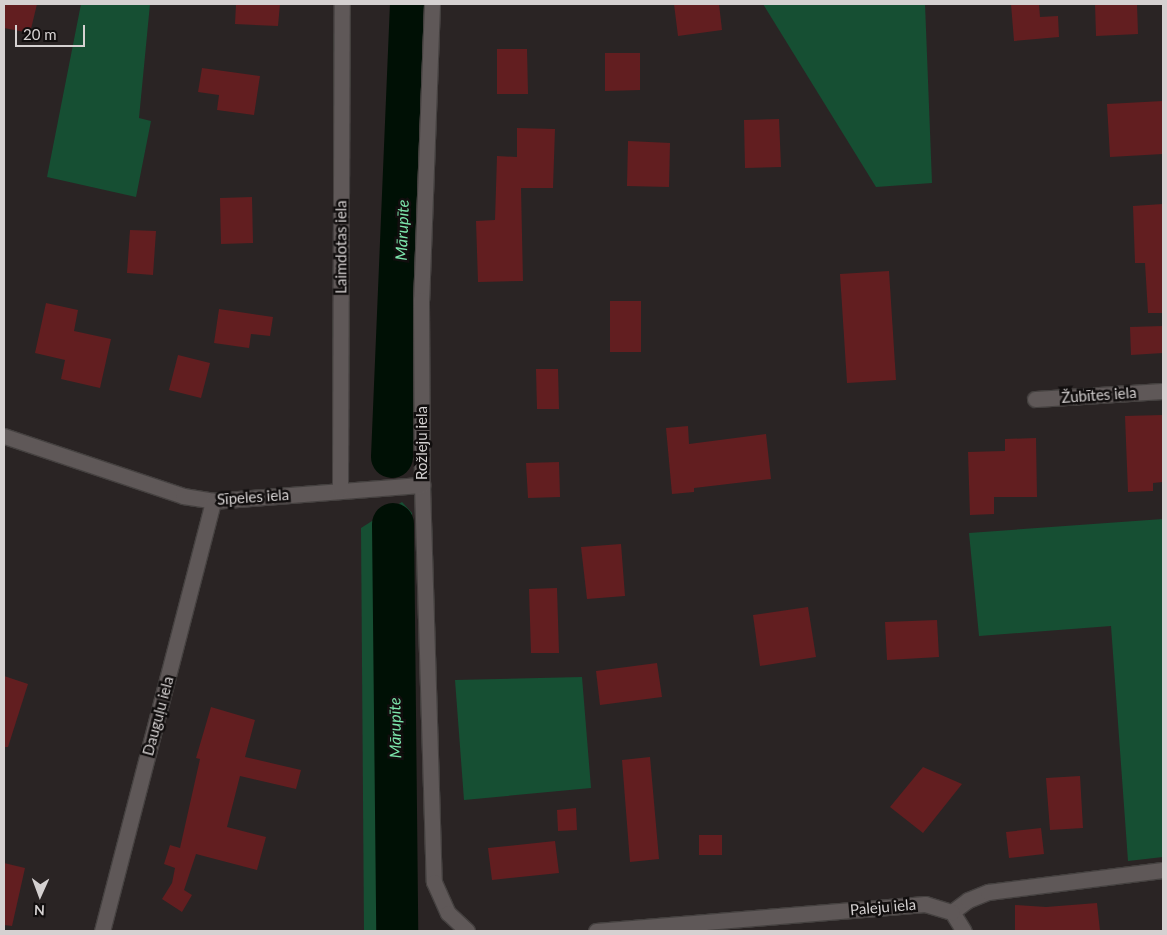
<!DOCTYPE html>
<html>
<head>
<meta charset="utf-8">
<style>
	body { margin:0 }
	#map { position:relative; width:1167px; height:935px; overflow:hidden; background:#2a2424; font-family:Lato,sans-serif }
	div>[style] { position:absolute }
	[style*='--x'] { left:calc(var(--x)*1px); top:calc(var(--y)*1px); width:calc(var(--w)*1px); rotate:calc(var(--a)*1deg) }
	.green>* { inset:0; background:#164f33 }
	.river>* { height:42px; margin:-21px; padding:0 21px; transform-origin:21px; border-radius:21px; background:#001005 }
	.building>* { inset:0; background:#621e20 }
	.roads { filter:drop-shadow(1px 0 #454140) drop-shadow(-1px 0 #454140) drop-shadow(0 1px #454140) drop-shadow(0 -1px #454140) }
	.street>* { height:15px; margin:-7.5px; padding:0 7.5px; transform-origin:7.5px; border-radius:7.5px; background:#5f5858 }
	span { translate:-50% -50%; white-space:nowrap; text-align:center; line-height:1.15; -webkit-text-stroke:5px #110e0e; paint-order:stroke }
	.street-label { font-size:15px; color:#d5d1d1 }
	.water-label { font-size:16px; color:#7de6ac; font-style:italic }
	.frame { position:absolute; inset:0; border:5px solid #d5d1d1; pointer-events:none }
	.north { position:absolute; left:15px; top:870px; width:50px; height:50px; -webkit-text-stroke:4px #110e0e; paint-order:stroke; rotate:182deg; font-size:14px; font-weight:700; line-height:20px; text-align:center; color:#d5d1d1 }
	.north::after { content:''; display:block; margin:auto; width:18px; height:22px; background:#d5d1d1; clip-path:polygon(50% 0,100% 100%,50% 72%,0 100%) }
	.scale { position:absolute; left:15px; top:25px; width:70px; height:22px; box-sizing:border-box; border:2px solid #d5d1d1; border-top:0; padding-left:6px; font-size:15px; line-height:18px; white-space:nowrap; color:#d5d1d1; -webkit-text-stroke:4px #110e0e; paint-order:stroke }
</style>
</head>
<body>
<div id="map">
	<div class="green">
		<i style="clip-path:polygon(81px 4px,150px 4px,139px 118px,151px 121px,136px 197px,47px 177px)"></i>
		<i style="clip-path:polygon(763px 4px,925px 4px,932px 183px,876px 187px)"></i>
		<i style="clip-path:polygon(402px 502px,412px 513px,414px 931px,364px 931px,361px 528px)"></i>
		<i style="clip-path:polygon(1163px 519px,1163px 857px,1128px 861px,1111px 626px,979px 636px,969px 533px)"></i>
		<i style="clip-path:polygon(582px 677px,591px 788px,464px 800px,455px 680px)"></i>
	</div>
	<div class="river">
		<i style="--x:392;--y:457;--w:453;--a:-87.6"></i>
		<i style="--x:393;--y:524;--w:407;--a:89.4"></i>
	</div>
	<div class="building">
		<i style="clip-path:polygon(4px 4px,37px 4px,30px 33px,4px 28px)"></i>
		<i style="clip-path:polygon(236px 4px,280px 4px,278px 26px,235px 24px)"></i>
		<i style="clip-path:polygon(674px 4px,719px 4px,722px 30px,678px 36px)"></i>
		<i style="clip-path:polygon(1011px 4px,1039px 4px,1040px 17px,1058px 16px,1059px 37px,1014px 41px)"></i>
		<i style="clip-path:polygon(1095px 4px,1137px 4px,1138px 34px,1096px 36px)"></i>
		<i style="clip-path:polygon(497px 49px,527px 49px,528px 94px,497px 94px)"></i>
		<i style="clip-path:polygon(605px 53px,640px 53px,640px 90px,605px 91px)"></i>
		<i style="clip-path:polygon(202px 68px,260px 76px,254px 115px,217px 110px,219px 95px,198px 92px)"></i>
		<i style="clip-path:polygon(1163px 101px,1163px 154px,1110px 157px,1107px 104px)"></i>
		<i style="clip-path:polygon(779px 119px,781px 167px,745px 168px,744px 120px)"></i>
		<i style="clip-path:polygon(517px 128px,555px 129px,553px 188px,521px 188px,523px 281px,478px 282px,476px 221px,495px 220px,497px 156px,517px 157px)"></i>
		<i style="clip-path:polygon(628px 141px,670px 143px,669px 187px,627px 186px)"></i>
		<i style="clip-path:polygon(252px 197px,253px 243px,221px 244px,220px 198px)"></i>
		<i style="clip-path:polygon(1163px 204px,1163px 313px,1148px 313px,1145px 263px,1135px 263px,1133px 206px)"></i>
		<i style="clip-path:polygon(130px 230px,156px 231px,153px 275px,127px 273px)"></i>
		<i style="clip-path:polygon(889px 271px,896px 380px,847px 383px,840px 274px)"></i>
		<i style="clip-path:polygon(610px 301px,641px 301px,641px 352px,610px 352px)"></i>
		<i style="clip-path:polygon(46px 303px,78px 310px,74px 331px,111px 339px,100px 388px,61px 379px,65px 360px,35px 353px)"></i>
		<i style="clip-path:polygon(219px 309px,273px 317px,270px 336px,251px 334px,249px 348px,214px 343px)"></i>
		<i style="clip-path:polygon(1163px 326px,1163px 353px,1131px 355px,1130px 327px)"></i>
		<i style="clip-path:polygon(178px 355px,210px 363px,201px 398px,169px 390px)"></i>
		<i style="clip-path:polygon(536px 369px,558px 369px,559px 409px,537px 409px)"></i>
		<i style="clip-path:polygon(1163px 415px,1163px 482px,1153px 483px,1153px 491px,1128px 492px,1125px 416px)"></i>
		<i style="clip-path:polygon(688px 426px,689px 444px,766px 434px,771px 479px,694px 488px,694px 492px,672px 494px,666px 428px)"></i>
		<i style="clip-path:polygon(1036px 438px,1037px 497px,994px 497px,994px 514px,970px 515px,968px 452px,1005px 451px,1005px 439px)"></i>
		<i style="clip-path:polygon(559px 462px,560px 497px,528px 498px,526px 463px)"></i>
		<i style="clip-path:polygon(621px 544px,625px 596px,587px 599px,581px 547px)"></i>
		<i style="clip-path:polygon(557px 588px,559px 653px,531px 653px,529px 589px)"></i>
		<i style="clip-path:polygon(808px 607px,816px 657px,760px 666px,753px 615px)"></i>
		<i style="clip-path:polygon(937px 620px,939px 657px,887px 660px,885px 622px)"></i>
		<i style="clip-path:polygon(657px 663px,662px 697px,600px 705px,596px 671px)"></i>
		<i style="clip-path:polygon(4px 676px,28px 684px,8px 747px,4px 747px)"></i>
		<i style="clip-path:polygon(211px 707px,255px 720px,245px 757px,301px 770px,296px 789px,240px 776px,227px 827px,266px 837px,257px 870px,196px 854px,184px 890px,192px 895px,182px 912px,162px 899px,172px 883px,175px 868px,164px 864px,170px 845px,180px 848px,200px 759px,196px 758px)"></i>
		<i style="clip-path:polygon(650px 757px,659px 859px,630px 862px,622px 760px)"></i>
		<i style="clip-path:polygon(923px 767px,962px 784px,923px 833px,890px 807px)"></i>
		<i style="clip-path:polygon(1080px 776px,1083px 828px,1050px 830px,1046px 778px)"></i>
		<i style="clip-path:polygon(576px 808px,577px 830px,558px 831px,557px 810px)"></i>
		<i style="clip-path:polygon(1041px 828px,1044px 854px,1009px 858px,1006px 832px)"></i>
		<i style="clip-path:polygon(699px 835px,722px 835px,722px 855px,699px 855px)"></i>
		<i style="clip-path:polygon(555px 841px,559px 873px,492px 880px,488px 848px)"></i>
		<i style="clip-path:polygon(4px 863px,25px 868px,12px 926px,4px 925px)"></i>
		<i style="clip-path:polygon(1097px 903px,1100px 931px,1015px 931px,1015px 905px,1046px 907px)"></i>
	</div>
	<div class="roads">
		<div class="street">
			<i style="--x:432;--y:4;--w:296;--a:92.1"></i>
			<i style="--x:421;--y:300;--w:185;--a:89.7"></i>
			<i style="--x:422;--y:485;--w:397;--a:88.3"></i>
			<i style="--x:434;--y:882;--w:34;--a:66"></i>
			<i style="--x:448;--y:913;--w:26;--a:43"></i>
			<i style="--x:1035;--y:399;--w:128;--a:-3.6"></i>
			<i style="--x:4;--y:436;--w:189;--a:18.5"></i>
			<i style="--x:183;--y:496;--w:30;--a:9"></i>
			<i style="--x:213;--y:501;--w:210;--a:-4.4"></i>
			<i style="--x:340;--y:490;--w:486;--a:-89.8"></i>
			<i style="--x:952;--y:912;--w:20;--a:-37"></i>
			<i style="--x:968;--y:900;--w:22;--a:-22"></i>
			<i style="--x:988;--y:892;--w:176;--a:-7.2"></i>
			<i style="--x:952;--y:912;--w:22;--a:58"></i>
			<i style="--x:102;--y:931;--w:444;--a:-75.5"></i>
			<i style="--x:596;--y:931;--w:330;--a:-4.7"></i>
			<i style="--x:925;--y:904;--w:28;--a:17"></i>
		</div>
	</div>
	<div class="street-label">
		<span style="left:341px;top:247px;rotate:-90deg">Laimdotas iela</span>
		<span style="left:1099px;top:395px;rotate:-4deg">Žubītes iela</span>
		<span style="left:422px;top:443px;rotate:-90deg">Rožleju iela</span>
		<span style="left:253px;top:497px;rotate:-4deg">Sīpeles iela</span>
		<span style="left:158px;top:716px;rotate:-75deg">Dauguļu iela</span>
		<span style="left:883px;top:907px;rotate:-5deg">Paleju iela</span>
	</div>
	<div class="water-label">
		<span style="left:402px;top:230px;rotate:-88deg">Mārupīte</span>
		<span style="left:395px;top:728px;rotate:-91deg">Mārupīte</span>
	</div>
	<div class="frame"></div>
	<div class="north">N</div>
	<div class="scale">20 m</div>
</div>
</body>
</html>
